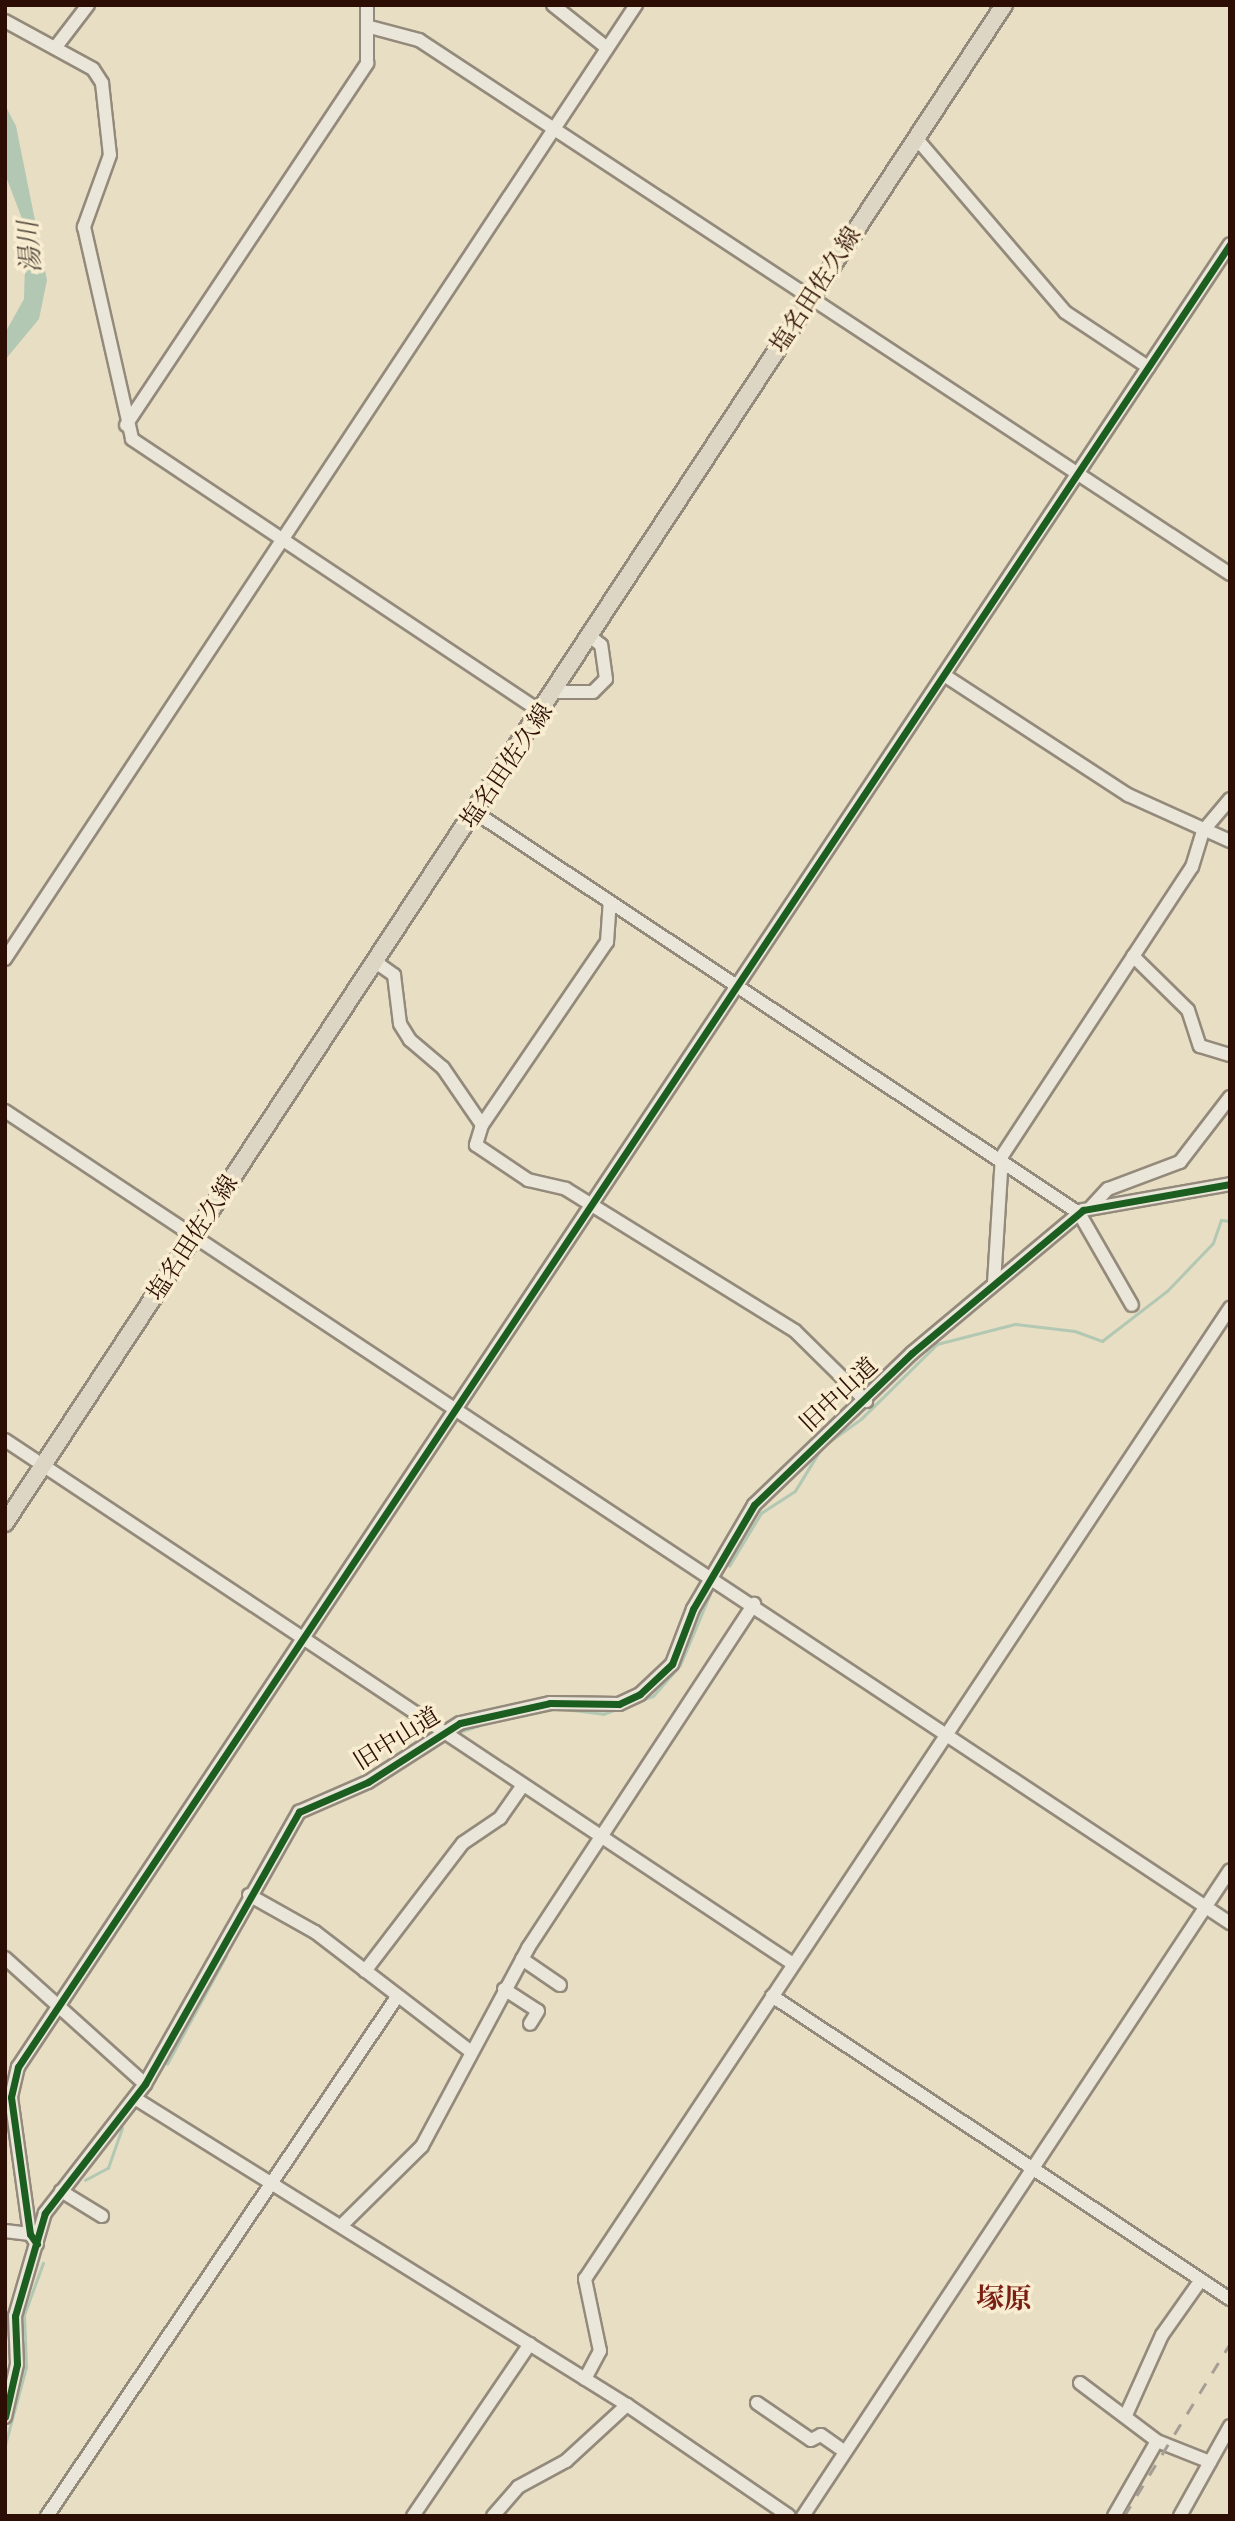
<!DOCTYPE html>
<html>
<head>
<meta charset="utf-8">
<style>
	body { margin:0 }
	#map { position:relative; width:1235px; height:2521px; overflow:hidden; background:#e7dec4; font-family:"IM FELL Double Pica","Noto Serif JP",serif }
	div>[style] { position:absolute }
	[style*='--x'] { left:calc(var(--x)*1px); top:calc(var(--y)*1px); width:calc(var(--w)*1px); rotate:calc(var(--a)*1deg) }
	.water>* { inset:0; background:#b2c8b3 }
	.stream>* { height:2.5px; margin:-1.25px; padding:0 1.25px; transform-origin:1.25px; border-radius:1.25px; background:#b2c8b3 }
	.roads { filter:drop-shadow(2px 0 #948a7b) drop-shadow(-2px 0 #948a7b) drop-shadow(0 2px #948a7b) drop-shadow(0 -2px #948a7b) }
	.minor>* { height:12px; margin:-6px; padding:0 6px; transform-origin:6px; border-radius:6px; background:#eae6d9 }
	.major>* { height:16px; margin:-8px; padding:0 8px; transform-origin:8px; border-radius:8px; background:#ded6c4 }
	.rail>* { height:2.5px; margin-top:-1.25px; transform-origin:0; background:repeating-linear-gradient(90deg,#a69e94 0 12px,transparent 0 24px) }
	.cycleway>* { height:7px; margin:-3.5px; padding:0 3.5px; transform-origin:3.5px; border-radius:3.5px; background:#1b5e20 }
	span { translate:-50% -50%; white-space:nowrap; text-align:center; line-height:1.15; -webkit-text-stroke:7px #f8edd0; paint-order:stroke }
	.street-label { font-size:24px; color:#2d0e04 }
	.water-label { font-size:26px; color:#544c3f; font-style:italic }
	.quarter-label { font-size:28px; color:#7a1f14; font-weight:700 }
	.frame { position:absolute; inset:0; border:7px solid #2d0e04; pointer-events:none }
</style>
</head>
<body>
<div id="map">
	<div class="water">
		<i style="clip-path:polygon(5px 105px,16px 126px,47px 280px,39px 319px,5px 360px,5px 333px,24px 299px,26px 229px,5px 174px)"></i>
	</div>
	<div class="stream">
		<i style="--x:729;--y:1566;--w:62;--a:-58.9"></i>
		<i style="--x:761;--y:1513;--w:40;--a:-32.9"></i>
		<i style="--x:795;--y:1491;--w:52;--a:-58.5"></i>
		<i style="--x:822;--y:1447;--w:48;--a:-35.7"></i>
		<i style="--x:861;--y:1419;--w:107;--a:-44.6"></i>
		<i style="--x:937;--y:1344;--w:81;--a:-14.4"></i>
		<i style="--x:1015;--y:1324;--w:60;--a:6.7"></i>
		<i style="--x:1075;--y:1331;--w:29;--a:20"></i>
		<i style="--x:1102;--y:1341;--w:82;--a:-37.6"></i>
		<i style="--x:1167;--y:1291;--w:66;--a:-46.2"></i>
		<i style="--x:1213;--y:1243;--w:24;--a:-71"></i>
		<i style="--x:1221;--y:1220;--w:9;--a:6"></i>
		<i style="--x:565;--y:1709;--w:38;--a:7"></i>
		<i style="--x:603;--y:1714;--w:53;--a:-19.8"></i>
		<i style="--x:653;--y:1696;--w:41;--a:-48.9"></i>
		<i style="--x:680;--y:1665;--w:77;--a:-67.1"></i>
		<i style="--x:510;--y:1718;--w:46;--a:-11.3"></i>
		<i style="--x:456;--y:1733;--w:25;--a:-18"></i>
		<i style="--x:339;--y:1801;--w:59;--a:-27.4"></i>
		<i style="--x:167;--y:2064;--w:123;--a:-61.4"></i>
		<i style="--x:85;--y:2180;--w:26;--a:-28"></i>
		<i style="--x:108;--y:2168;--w:42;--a:-70.7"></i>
		<i style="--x:5;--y:2445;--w:81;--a:-74.9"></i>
		<i style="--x:26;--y:2367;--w:52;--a:-92.2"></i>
		<i style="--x:24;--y:2315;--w:55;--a:-69.9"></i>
	</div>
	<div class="roads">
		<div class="minor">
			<i style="--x:553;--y:5;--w:69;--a:38.5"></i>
			<i style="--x:5;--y:21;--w:100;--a:28.6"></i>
			<i style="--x:93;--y:69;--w:17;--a:57"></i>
			<i style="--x:102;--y:83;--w:72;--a:83.7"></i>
			<i style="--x:110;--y:155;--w:77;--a:109.9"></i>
			<i style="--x:84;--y:227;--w:217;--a:77.2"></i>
			<i style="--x:132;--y:439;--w:494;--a:33.7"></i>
			<i style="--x:370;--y:27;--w:51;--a:14.9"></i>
			<i style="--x:419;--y:40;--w:971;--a:33.36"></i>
			<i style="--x:55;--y:48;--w:54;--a:-52.5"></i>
			<i style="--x:916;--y:138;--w:229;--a:49.4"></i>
			<i style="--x:1065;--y:312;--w:100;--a:33.5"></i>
			<i style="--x:126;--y:425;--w:435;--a:-56.3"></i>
			<i style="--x:367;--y:63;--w:58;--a:-90"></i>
			<i style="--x:944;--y:675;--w:220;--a:33.1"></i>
			<i style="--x:1128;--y:795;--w:112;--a:24.3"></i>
			<i style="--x:556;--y:692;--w:37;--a:0"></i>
			<i style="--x:593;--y:692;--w:18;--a:-45"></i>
			<i style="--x:606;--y:679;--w:34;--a:-98"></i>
			<i style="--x:601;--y:645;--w:11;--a:-142"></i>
			<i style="--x:476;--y:813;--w:724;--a:33.56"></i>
			<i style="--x:1079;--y:1213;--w:106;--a:60.1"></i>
			<i style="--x:1133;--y:956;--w:77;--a:44.5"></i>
			<i style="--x:1188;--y:1010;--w:38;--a:72"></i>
			<i style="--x:1200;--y:1046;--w:31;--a:17"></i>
			<i style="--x:5;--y:959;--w:1144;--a:-56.52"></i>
			<i style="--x:377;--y:963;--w:21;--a:35"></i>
			<i style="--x:394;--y:975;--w:49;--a:83"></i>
			<i style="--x:400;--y:1024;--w:19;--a:58"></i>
			<i style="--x:410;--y:1040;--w:43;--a:40.3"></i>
			<i style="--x:443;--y:1068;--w:69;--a:55.6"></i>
			<i style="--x:482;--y:1125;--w:21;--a:107"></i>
			<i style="--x:476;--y:1145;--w:63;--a:33.9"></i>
			<i style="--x:528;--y:1180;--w:39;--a:13"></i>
			<i style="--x:566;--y:1189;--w:269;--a:31.8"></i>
			<i style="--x:795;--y:1331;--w:100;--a:44.6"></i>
			<i style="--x:5;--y:1111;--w:1470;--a:33.54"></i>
			<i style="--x:482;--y:1125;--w:222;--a:-55.7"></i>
			<i style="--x:607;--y:942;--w:39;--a:-86"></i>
			<i style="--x:1091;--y:1207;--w:25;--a:-47"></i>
			<i style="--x:1108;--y:1189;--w:77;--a:-20.6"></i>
			<i style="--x:1180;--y:1162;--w:82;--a:-52.4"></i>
			<i style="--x:994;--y:1283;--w:127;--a:-86.4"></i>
			<i style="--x:1002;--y:1156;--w:346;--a:-56.7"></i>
			<i style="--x:1192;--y:867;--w:38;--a:-73"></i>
			<i style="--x:1203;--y:831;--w:42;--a:-49.8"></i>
			<i style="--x:5;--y:1440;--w:946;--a:33.62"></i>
			<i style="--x:249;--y:1895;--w:76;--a:29.3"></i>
			<i style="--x:315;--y:1932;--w:195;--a:37.5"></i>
			<i style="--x:5;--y:1958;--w:188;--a:42"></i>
			<i style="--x:522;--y:1959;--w:46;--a:34.4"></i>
			<i style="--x:365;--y:1971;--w:161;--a:-52.6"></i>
			<i style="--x:463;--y:1843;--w:45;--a:-34"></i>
			<i style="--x:500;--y:1818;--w:40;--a:-55.1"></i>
			<i style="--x:504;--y:1989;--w:40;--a:32.9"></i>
			<i style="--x:538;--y:2011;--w:15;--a:122"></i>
			<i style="--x:772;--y:1996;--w:549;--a:33.49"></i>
			<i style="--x:136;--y:2099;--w:579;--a:31.93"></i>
			<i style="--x:627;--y:2405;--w:196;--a:34.4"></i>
			<i style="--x:61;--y:2191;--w:48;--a:31.4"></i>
			<i style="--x:343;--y:2224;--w:111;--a:-44.6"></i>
			<i style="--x:422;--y:2146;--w:225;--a:-61.8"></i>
			<i style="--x:528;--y:1948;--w:412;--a:-56.7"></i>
			<i style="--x:5;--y:2231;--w:25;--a:7"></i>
			<i style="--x:37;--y:2244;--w:12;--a:-125"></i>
			<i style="--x:30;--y:2234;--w:138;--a:-97.9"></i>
			<i style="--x:11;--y:2097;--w:31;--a:-77"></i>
			<i style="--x:18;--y:2067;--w:2189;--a:-56.38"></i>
			<i style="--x:585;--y:2379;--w:32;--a:-62"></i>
			<i style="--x:600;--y:2351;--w:74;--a:-101.8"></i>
			<i style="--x:585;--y:2279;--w:1166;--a:-56.41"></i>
			<i style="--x:1080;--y:2383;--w:96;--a:37"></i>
			<i style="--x:1157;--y:2441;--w:57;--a:21.6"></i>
			<i style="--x:757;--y:2403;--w:65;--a:34.4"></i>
			<i style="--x:811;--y:2440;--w:11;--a:-27"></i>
			<i style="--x:821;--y:2435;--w:28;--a:35"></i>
			<i style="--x:1126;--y:2415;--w:88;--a:-65.8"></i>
			<i style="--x:1162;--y:2335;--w:67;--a:-54.7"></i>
			<i style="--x:5;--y:2417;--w:54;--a:-77.2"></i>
			<i style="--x:17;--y:2364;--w:48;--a:-92.4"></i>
			<i style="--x:15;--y:2316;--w:107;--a:-73.8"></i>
			<i style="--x:45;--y:2213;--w:163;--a:-52.2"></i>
			<i style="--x:145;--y:2084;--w:313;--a:-60.5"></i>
			<i style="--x:299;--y:1812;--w:75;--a:-23.5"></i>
			<i style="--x:368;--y:1782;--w:109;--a:-32.7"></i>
			<i style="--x:460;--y:1723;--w:92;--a:-12.5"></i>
			<i style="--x:550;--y:1703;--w:69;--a:0.8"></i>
			<i style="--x:619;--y:1704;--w:23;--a:-25"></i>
			<i style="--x:640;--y:1694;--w:44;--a:-43.2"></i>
			<i style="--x:672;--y:1664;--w:59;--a:-69.1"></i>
			<i style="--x:693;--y:1609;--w:121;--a:-59.6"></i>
			<i style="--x:754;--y:1505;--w:219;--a:-43.9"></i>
			<i style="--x:912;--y:1353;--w:223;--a:-39.9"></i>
			<i style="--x:1083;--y:1210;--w:149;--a:-10"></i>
			<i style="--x:47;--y:2516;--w:626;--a:-56.01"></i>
			<i style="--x:413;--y:2516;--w:208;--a:-55.8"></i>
			<i style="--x:493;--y:2516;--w:38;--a:-49"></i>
			<i style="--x:518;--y:2487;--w:55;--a:-28.4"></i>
			<i style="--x:566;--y:2461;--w:83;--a:-42.6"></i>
			<i style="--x:803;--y:2516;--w:774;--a:-56.54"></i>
			<i style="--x:1114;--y:2516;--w:86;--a:-60.2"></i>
			<i style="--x:1180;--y:2516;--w:103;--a:-60.9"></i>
		</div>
		<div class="major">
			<i style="--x:5;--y:1523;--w:1817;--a:-56.65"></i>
		</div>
	</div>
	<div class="rail">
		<i style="--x:1124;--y:2516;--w:202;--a:-58.4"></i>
	</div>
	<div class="cycleway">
		<i style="--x:37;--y:2244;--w:12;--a:-125"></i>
		<i style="--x:30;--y:2234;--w:138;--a:-97.9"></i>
		<i style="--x:11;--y:2097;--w:31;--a:-77"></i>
		<i style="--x:18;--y:2067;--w:2189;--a:-56.38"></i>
		<i style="--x:5;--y:2417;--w:54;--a:-77.2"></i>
		<i style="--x:17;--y:2364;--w:48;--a:-92.4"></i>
		<i style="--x:15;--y:2316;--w:107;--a:-73.8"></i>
		<i style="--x:45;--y:2213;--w:163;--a:-52.2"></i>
		<i style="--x:145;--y:2084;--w:313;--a:-60.5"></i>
		<i style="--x:299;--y:1812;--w:75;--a:-23.5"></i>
		<i style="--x:368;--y:1782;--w:109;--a:-32.7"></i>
		<i style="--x:460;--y:1723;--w:92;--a:-12.5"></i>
		<i style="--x:550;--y:1703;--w:69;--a:0.8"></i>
		<i style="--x:619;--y:1704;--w:23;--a:-25"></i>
		<i style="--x:640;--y:1694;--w:44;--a:-43.2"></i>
		<i style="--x:672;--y:1664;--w:59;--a:-69.1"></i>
		<i style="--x:693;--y:1609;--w:121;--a:-59.6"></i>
		<i style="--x:754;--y:1505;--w:219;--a:-43.9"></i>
		<i style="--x:912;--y:1353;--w:223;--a:-39.9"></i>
		<i style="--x:1083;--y:1210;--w:149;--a:-10"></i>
	</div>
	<div class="street-label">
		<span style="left:816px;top:290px;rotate:-57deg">塩名田佐久線</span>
		<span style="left:507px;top:766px;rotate:-56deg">塩名田佐久線</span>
		<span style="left:193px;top:1238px;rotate:-57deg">塩名田佐久線</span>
		<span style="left:839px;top:1395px;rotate:-43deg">旧中山道</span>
		<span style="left:397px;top:1739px;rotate:-32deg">旧中山道</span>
	</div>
	<div class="water-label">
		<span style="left:31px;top:247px;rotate:-94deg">湯川</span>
	</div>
	<div class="quarter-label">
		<span style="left:1004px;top:2300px">塚原</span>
	</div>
	<div class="frame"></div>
</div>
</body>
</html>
